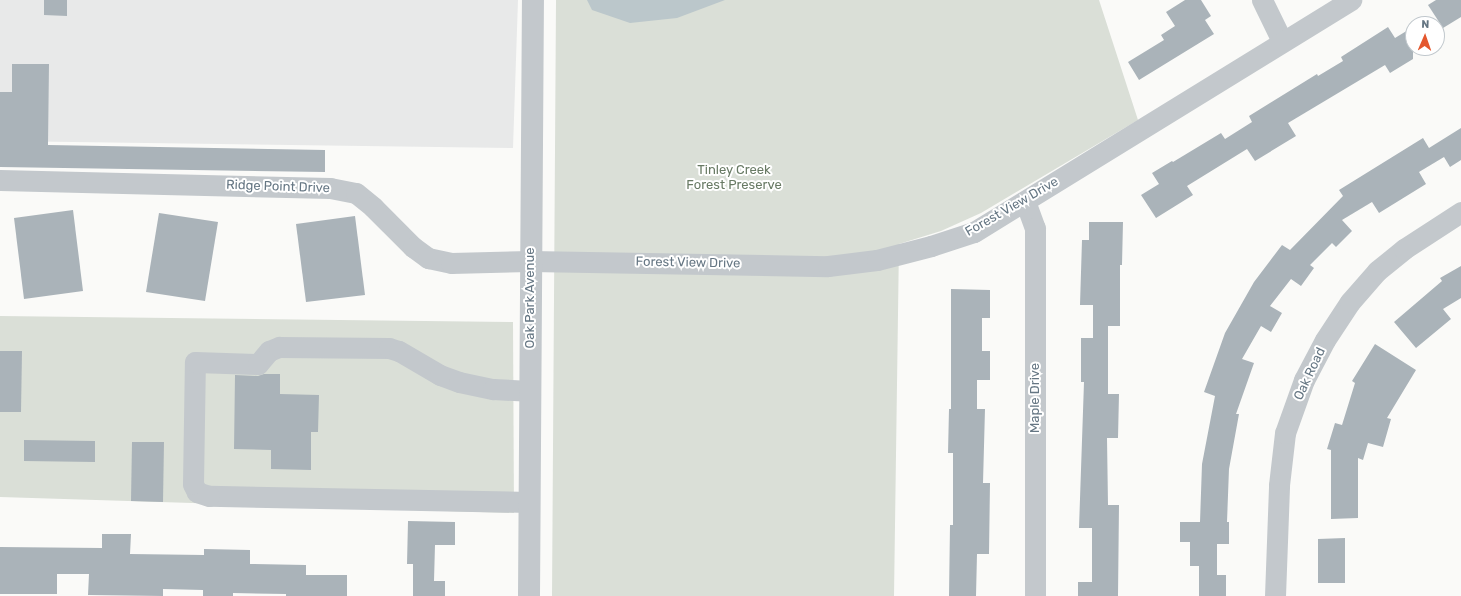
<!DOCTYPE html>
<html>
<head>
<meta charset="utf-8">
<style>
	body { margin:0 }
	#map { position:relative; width:1461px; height:596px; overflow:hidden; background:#fafaf8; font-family:Rubik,sans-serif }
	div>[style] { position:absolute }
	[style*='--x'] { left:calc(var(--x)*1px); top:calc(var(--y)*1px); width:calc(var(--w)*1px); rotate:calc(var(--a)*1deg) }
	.built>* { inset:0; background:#e8e9e9 }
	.green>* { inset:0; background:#dadfd7 }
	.water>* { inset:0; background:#bbc7cb }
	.building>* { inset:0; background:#aab3b9 }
	.minor>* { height:21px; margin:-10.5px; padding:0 10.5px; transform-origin:10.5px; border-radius:10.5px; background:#c3c8cc }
	.tertiary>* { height:22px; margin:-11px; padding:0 11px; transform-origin:11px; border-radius:11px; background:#c3c8cc }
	span { translate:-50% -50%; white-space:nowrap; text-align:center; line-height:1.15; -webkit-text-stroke:4px #fff; paint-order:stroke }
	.park-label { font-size:13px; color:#687a64 }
	.street-label { font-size:13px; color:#657683 }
	.north { position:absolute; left:1405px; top:16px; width:40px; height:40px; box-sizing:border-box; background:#fff; border:1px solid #c1c8cd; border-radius:50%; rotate:2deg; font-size:11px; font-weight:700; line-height:16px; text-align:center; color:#657683 }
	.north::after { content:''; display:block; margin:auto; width:14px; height:18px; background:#e4572e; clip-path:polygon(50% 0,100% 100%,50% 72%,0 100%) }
</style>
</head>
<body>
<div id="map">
	<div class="built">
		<i style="clip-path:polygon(0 0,518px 0,513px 148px,0 141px)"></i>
	</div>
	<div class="green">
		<i style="clip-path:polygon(556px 0,1099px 0,1138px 120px,981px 213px,941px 231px,899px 244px,894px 596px,552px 596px)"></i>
		<i style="clip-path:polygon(0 316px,513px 322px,514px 513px,0 497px)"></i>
	</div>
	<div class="water">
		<i style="clip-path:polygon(587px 0,725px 0,677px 18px,630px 23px,592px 10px)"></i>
	</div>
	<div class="building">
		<i style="clip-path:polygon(44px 0,67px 0,67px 16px,44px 15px)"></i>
		<i style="clip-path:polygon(1185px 0,1201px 0,1211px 16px,1205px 20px,1214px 34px,1139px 80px,1128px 62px,1164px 40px,1161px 35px,1175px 26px,1166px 12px)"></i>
		<i style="clip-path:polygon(1436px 0,1461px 0,1461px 17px,1443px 28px,1428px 5px)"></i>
		<i style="clip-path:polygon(1388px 27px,1395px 38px,1413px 27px,1413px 59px,1390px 73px,1385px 65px,1288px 123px,1296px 136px,1255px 161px,1247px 149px,1187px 186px,1193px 195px,1156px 218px,1141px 195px,1159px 184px,1152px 173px,1172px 161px,1173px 162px,1221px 133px,1225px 139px,1252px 122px,1249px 116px,1317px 74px,1318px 76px,1343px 61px,1341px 57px)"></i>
		<i style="clip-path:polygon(12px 64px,49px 64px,48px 145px,325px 150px,325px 172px,0 167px,0 92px,12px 92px)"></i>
		<i style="clip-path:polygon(1461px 128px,1461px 160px,1450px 167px,1444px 157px,1419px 172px,1426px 184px,1379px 213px,1372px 202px,1342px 220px,1352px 231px,1336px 247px,1332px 243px,1310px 265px,1314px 268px,1301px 286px,1291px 279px,1270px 306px,1282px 313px,1271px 332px,1261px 326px,1242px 359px,1254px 363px,1236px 414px,1239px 414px,1229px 469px,1227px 522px,1229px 522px,1229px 544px,1217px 544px,1217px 575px,1226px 575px,1226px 596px,1199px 596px,1199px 566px,1190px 566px,1190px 542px,1180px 542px,1180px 522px,1200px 522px,1202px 464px,1215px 396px,1204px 392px,1225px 333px,1254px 282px,1282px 245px,1290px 250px,1343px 196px,1339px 190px,1423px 138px,1429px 148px)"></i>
		<i style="clip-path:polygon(73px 210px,83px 291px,24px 299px,14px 218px)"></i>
		<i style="clip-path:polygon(159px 213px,218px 222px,205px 301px,146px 292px)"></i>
		<i style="clip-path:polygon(355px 216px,365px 295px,306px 302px,296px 224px)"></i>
		<i style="clip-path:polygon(1089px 222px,1123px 222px,1122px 265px,1120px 265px,1120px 326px,1108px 326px,1108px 394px,1119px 394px,1118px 438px,1107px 438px,1108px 505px,1119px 505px,1118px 596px,1078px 596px,1078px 582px,1092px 582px,1092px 528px,1079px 528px,1084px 382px,1081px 382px,1081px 338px,1093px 338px,1093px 305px,1080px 305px,1082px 240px,1089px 240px)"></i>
		<i style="clip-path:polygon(1461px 266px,1461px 298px,1443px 309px,1451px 319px,1416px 348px,1394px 322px,1442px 281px,1440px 278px)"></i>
		<i style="clip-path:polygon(951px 289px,990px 290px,990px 318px,982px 318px,982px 351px,990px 351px,990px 380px,977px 380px,977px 409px,985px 409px,983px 483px,990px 483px,989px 554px,977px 554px,976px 596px,949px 596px,950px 525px,953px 525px,953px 453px,948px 453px,949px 409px,951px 409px)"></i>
		<i style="clip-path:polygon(1375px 344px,1416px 370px,1387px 418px,1391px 419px,1383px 447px,1368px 443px,1363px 460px,1358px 458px,1358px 518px,1331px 519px,1331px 450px,1327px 449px,1335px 423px,1342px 425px,1355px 383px,1352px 381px)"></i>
		<i style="clip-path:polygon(0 351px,22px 351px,21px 412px,0 412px)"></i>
		<i style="clip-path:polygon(264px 374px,280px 374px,280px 394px,319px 395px,318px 432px,311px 432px,311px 470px,271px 469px,271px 450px,234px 449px,235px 375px,258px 376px)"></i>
		<i style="clip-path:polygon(24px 440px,95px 441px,95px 462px,24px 461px)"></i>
		<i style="clip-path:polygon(132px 442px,164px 442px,163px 502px,131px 501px)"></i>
		<i style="clip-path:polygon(408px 521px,455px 522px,455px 545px,435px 545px,434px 581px,445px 581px,445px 596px,413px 596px,413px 564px,407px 564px)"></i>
		<i style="clip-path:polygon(102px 534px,131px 534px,130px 554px,204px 555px,204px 549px,250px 550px,250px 564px,306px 565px,306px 575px,347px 575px,347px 596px,286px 596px,286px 594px,233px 593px,233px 596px,203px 596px,203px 590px,163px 589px,163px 596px,88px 595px,89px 574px,57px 574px,57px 594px,0 594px,0 547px,102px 548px)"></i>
		<i style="clip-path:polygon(1345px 538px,1345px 583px,1318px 583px,1318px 539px)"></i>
	</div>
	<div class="minor">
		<i style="--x:1262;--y:0;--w:46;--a:64"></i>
		<i style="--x:0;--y:180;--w:330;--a:1.4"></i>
		<i style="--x:330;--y:188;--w:26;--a:11"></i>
		<i style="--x:356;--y:193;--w:22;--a:39"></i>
		<i style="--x:373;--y:207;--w:57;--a:45"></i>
		<i style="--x:413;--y:247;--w:19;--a:36"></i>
		<i style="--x:428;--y:258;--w:24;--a:12"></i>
		<i style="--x:451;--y:263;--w:79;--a:-1.5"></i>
		<i style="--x:530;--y:261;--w:298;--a:1"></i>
		<i style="--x:828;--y:266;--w:49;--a:-7"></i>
		<i style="--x:877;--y:260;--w:56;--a:-14.5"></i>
		<i style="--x:931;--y:246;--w:45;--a:-18"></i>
		<i style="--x:974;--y:232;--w:443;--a:-31.6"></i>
		<i style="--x:1025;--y:201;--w:29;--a:70"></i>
		<i style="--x:1035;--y:228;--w:368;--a:90"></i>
		<i style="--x:529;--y:502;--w:320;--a:-178.9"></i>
		<i style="--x:209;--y:496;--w:13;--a:-162"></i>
		<i style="--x:197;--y:492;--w:9;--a:-117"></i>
		<i style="--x:193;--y:484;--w:122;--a:-89.1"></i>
		<i style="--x:195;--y:362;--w:63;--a:1.8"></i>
		<i style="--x:258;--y:364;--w:17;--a:-50"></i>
		<i style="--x:269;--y:351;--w:11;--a:-22"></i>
		<i style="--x:279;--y:347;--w:110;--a:0.5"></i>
		<i style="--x:389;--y:348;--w:10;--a:17"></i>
		<i style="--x:399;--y:351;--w:48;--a:30.3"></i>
		<i style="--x:440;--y:375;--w:20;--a:20"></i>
		<i style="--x:459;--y:382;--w:35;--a:12"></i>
		<i style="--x:493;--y:389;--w:36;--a:3"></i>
		<i style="--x:1275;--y:596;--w:111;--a:-87.9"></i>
		<i style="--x:1279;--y:485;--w:52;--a:-83.4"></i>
		<i style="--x:1285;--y:433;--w:56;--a:-70.3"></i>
		<i style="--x:1304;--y:380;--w:45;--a:-62.3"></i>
		<i style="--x:1325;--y:340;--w:45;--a:-56.7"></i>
		<i style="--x:1350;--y:302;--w:41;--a:-48.9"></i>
		<i style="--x:1377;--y:271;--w:35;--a:-39"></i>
		<i style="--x:1404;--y:249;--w:68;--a:-33"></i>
	</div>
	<div class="tertiary">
		<i style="--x:529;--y:596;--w:596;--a:-89.62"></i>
	</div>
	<div class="park-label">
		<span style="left:734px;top:178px">Tinley Creek<br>Forest Preserve</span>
	</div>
	<div class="street-label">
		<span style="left:278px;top:187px;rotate:2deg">Ridge Point Drive</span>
		<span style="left:1012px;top:207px;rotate:-30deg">Forest View Drive</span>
		<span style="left:688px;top:263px;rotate:1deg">Forest View Drive</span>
		<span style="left:530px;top:298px;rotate:-90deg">Oak Park Avenue</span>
		<span style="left:1310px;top:374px;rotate:-65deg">Oak Road</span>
		<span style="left:1035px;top:398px;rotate:-90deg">Maple Drive</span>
	</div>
	<div class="north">N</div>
</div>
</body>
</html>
